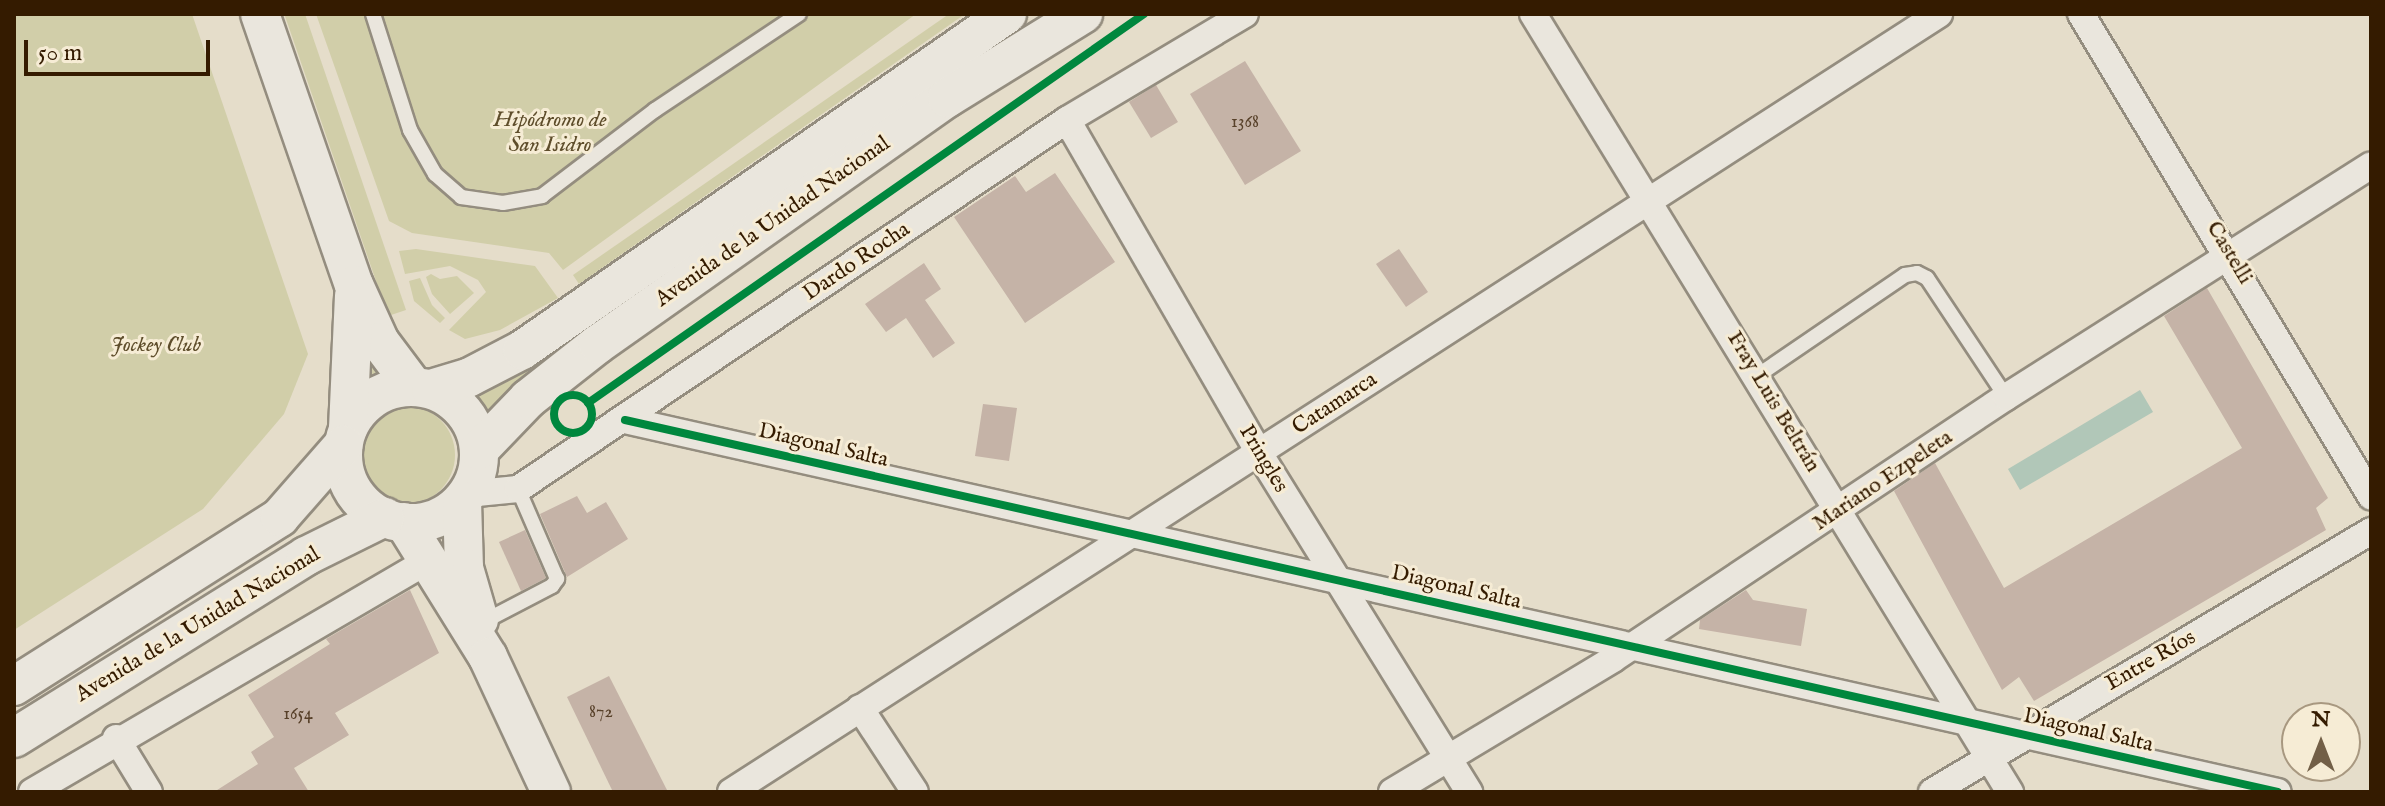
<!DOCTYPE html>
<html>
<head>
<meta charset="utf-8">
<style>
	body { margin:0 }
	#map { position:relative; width:2385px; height:806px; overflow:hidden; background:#e5ddca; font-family:"IM FELL English",serif }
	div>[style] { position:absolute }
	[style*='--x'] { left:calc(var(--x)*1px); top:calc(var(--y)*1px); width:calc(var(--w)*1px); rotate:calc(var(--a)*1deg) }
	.green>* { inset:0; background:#d1cea9 }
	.round { border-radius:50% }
	.water>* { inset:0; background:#b1c7b8 }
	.building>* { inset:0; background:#c5b3a7 }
	.roads { filter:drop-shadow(2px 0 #948d7f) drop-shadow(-2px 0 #948d7f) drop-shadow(0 2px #948d7f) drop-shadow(0 -2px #948d7f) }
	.service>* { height:14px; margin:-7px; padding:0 7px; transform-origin:7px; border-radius:7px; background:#eae6dd }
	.minor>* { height:26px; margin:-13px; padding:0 13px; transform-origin:13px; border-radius:13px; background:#eae6dd }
	.secondary>* { height:38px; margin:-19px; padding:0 19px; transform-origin:19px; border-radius:19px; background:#eae6dd }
	.secondary>.ring { margin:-19px; padding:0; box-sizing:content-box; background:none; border:38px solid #eae6dd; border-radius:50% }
	.cycleway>* { height:8px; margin:-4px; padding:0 4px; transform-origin:4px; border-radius:4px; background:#00873e }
	.cycleway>.ring { margin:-4px; padding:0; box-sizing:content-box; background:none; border:8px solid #00873e; border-radius:50% }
	span { translate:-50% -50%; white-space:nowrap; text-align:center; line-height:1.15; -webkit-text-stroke:6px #f6ecd5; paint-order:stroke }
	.number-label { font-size:18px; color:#58412a }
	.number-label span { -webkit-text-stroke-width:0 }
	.park-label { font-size:22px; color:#5e4d2b; font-style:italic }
	.street-label { font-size:22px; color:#341b00 }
	.frame { position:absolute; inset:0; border:16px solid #341b00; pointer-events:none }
	.north { position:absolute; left:2281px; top:702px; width:80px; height:80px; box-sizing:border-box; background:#f6ecd5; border:2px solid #a89880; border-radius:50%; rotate:0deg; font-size:22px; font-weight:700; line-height:32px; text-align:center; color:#341b00 }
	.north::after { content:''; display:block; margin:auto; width:28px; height:36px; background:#725f47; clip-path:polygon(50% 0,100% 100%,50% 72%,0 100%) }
	.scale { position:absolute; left:24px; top:40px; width:186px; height:36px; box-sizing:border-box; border:4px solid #341b00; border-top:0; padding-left:10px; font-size:24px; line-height:28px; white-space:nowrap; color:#341b00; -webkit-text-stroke:6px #f6ecd5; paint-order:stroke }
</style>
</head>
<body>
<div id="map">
	<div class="green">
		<i style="clip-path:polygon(14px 14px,192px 14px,308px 354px,284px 414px,203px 509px,14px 630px)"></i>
		<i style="clip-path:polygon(305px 14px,406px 310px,388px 316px,285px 16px)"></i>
		<i style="clip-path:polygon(316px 14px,916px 14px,563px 270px,549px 253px,412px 233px,389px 221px)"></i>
		<i style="clip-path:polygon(949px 14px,965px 14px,579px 284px,573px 275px)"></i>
		<i style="clip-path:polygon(416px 249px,535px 266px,558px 298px,500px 330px,465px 339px,449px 330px,486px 292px,478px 280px,450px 266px,405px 274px,399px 251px)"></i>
		<i style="clip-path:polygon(431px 274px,440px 279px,457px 276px,474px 293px,450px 314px,432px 294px,426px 277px)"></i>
		<i style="clip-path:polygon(420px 278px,432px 305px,445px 318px,440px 323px,414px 301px,409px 281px)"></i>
		<i style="clip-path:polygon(363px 326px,398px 376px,360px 396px)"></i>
		<i style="clip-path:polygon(576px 330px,585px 342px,488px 432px,459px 389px)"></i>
		<i class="round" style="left:357px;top:406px;width:98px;height:98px"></i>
	</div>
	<div class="water">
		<i style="clip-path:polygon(2140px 390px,2153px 412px,2020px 490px,2008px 469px)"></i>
	</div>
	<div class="building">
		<i style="clip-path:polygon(1245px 61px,1301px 151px,1245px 185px,1190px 94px)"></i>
		<i style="clip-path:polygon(1156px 85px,1178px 122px,1151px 138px,1129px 102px)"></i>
		<i style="clip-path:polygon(1055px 173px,1115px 262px,1025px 323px,954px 217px,1015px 176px,1026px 192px)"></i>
		<i style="clip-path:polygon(1399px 249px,1428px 292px,1406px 307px,1376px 264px)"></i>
		<i style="clip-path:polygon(924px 263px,941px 289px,925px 300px,955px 343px,933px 358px,906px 318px,886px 332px,865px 304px)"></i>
		<i style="clip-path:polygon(2207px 288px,2328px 498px,2316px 508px,2326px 530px,2034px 701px,2019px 677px,2002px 690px,1894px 491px,1935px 463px,2004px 588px,2242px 448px,2164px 316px)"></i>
		<i style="clip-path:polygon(983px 404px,1017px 408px,1009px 461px,975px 456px)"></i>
		<i style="clip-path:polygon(577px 496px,587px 513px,606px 502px,628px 539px,567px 577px,540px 514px)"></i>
		<i style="clip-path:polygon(525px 530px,546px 578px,521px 591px,499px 542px)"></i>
		<i style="clip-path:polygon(410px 590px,439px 653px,335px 713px,349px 735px,294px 768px,309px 792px,214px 792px,258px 764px,251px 752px,274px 737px,248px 695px,330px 644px,326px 639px)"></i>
		<i style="clip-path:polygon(1746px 590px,1753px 600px,1807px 609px,1801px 646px,1699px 629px,1700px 620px)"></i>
		<i style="clip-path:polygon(609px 676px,636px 729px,668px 792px,613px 792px,567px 697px)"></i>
	</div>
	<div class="roads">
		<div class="service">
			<i style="--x:373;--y:14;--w:122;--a:72.3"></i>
			<i style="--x:410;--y:130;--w:51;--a:60.4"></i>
			<i style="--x:435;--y:174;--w:35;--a:41"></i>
			<i style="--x:461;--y:197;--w:42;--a:8.1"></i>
			<i style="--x:503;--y:203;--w:40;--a:-10"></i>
			<i style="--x:542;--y:196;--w:142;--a:-37.3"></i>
			<i style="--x:655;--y:110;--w:173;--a:-33.7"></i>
			<i style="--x:1757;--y:376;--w:179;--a:-34.3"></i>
			<i style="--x:1905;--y:275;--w:12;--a:-9"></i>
			<i style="--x:1917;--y:273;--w:11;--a:27"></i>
			<i style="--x:1927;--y:278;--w:143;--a:56.4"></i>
			<i style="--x:481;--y:623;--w:80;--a:-27.5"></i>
			<i style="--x:552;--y:586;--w:9;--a:-54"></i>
			<i style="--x:557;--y:579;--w:98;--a:-113.4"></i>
		</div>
		<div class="minor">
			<i style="--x:1533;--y:14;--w:913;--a:58.49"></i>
			<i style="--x:2081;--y:14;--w:563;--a:58.97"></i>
			<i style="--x:1067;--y:120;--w:384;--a:60"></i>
			<i style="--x:1259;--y:453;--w:399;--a:58.2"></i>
			<i style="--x:625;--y:420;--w:1694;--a:12.68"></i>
			<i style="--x:467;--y:494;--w:51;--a:-5.6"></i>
			<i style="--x:518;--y:489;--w:661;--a:-33.91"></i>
			<i style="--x:1067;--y:120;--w:207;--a:-30.8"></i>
			<i style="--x:860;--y:708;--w:100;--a:56.8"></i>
			<i style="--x:116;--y:738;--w:63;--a:58.6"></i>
			<i style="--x:32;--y:792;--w:456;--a:-30.3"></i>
			<i style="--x:731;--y:792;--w:1437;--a:-32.78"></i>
			<i style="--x:1392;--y:792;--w:258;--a:-31"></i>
			<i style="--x:1613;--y:659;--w:472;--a:-33.7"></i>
			<i style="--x:2006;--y:397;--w:432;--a:-32.4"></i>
			<i style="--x:1932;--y:792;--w:511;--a:-30.73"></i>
		</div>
		<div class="secondary">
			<i style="--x:260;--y:14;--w:287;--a:70.9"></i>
			<i style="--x:354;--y:285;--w:63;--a:65.5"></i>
			<i style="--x:380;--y:342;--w:55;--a:53.1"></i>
			<i class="ring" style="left:343px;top:387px;width:98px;height:98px"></i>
			<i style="--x:431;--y:389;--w:39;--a:-17"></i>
			<i style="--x:468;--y:378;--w:61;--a:-27.4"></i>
			<i style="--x:522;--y:350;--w:590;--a:-34.71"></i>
			<i style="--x:348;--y:428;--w:132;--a:-87.4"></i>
			<i style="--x:479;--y:450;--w:71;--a:-46.1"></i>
			<i style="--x:528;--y:399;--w:89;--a:-38.2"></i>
			<i style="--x:598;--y:344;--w:427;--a:-35.2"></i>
			<i style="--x:947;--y:98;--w:160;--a:-31.7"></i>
			<i style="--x:462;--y:501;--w:67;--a:88.3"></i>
			<i style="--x:464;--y:568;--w:54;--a:73.9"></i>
			<i style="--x:404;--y:522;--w:159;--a:58.1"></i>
			<i style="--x:488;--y:657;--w:149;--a:65"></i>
			<i style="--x:14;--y:686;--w:315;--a:-32.4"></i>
			<i style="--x:280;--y:517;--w:96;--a:-48.8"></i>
			<i style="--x:14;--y:738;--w:344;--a:-31.9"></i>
			<i style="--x:306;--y:556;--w:88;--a:-26.3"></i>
		</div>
	</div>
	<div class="cycleway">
		<i class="ring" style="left:554px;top:395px;width:30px;height:30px"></i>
		<i style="--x:588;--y:403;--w:679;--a:-34.98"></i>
		<i style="--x:625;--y:420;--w:1694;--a:12.68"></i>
	</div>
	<div class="number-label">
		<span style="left:1245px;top:123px">1368</span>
		<span style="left:601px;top:713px">872</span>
		<span style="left:298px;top:715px">1654</span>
	</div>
	<div class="park-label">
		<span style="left:550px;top:133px">Hipódromo de<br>San Isidro</span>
		<span style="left:156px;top:346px">Jockey Club</span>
	</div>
	<div class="street-label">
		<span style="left:773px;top:222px;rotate:-35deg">Avenida de la Unidad Nacional</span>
		<span style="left:2229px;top:253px;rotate:59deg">Castelli</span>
		<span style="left:857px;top:262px;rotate:-34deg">Dardo Rocha</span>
		<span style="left:1773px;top:402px;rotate:59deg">Fray Luis Beltrán</span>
		<span style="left:1335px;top:404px;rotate:-33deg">Catamarca</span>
		<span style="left:823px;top:446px;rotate:13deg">Diagonal Salta</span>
		<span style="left:1263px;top:459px;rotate:59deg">Pringles</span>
		<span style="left:1883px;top:481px;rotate:-34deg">Mariano Ezpeleta</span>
		<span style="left:1456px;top:588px;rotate:13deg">Diagonal Salta</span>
		<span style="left:198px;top:625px;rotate:-31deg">Avenida de la Unidad Nacional</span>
		<span style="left:2151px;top:661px;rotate:-30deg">Entre Ríos</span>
		<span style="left:2088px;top:731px;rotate:13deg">Diagonal Salta</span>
	</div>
	<div class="frame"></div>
	<div class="north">N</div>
	<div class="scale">50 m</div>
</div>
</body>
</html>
